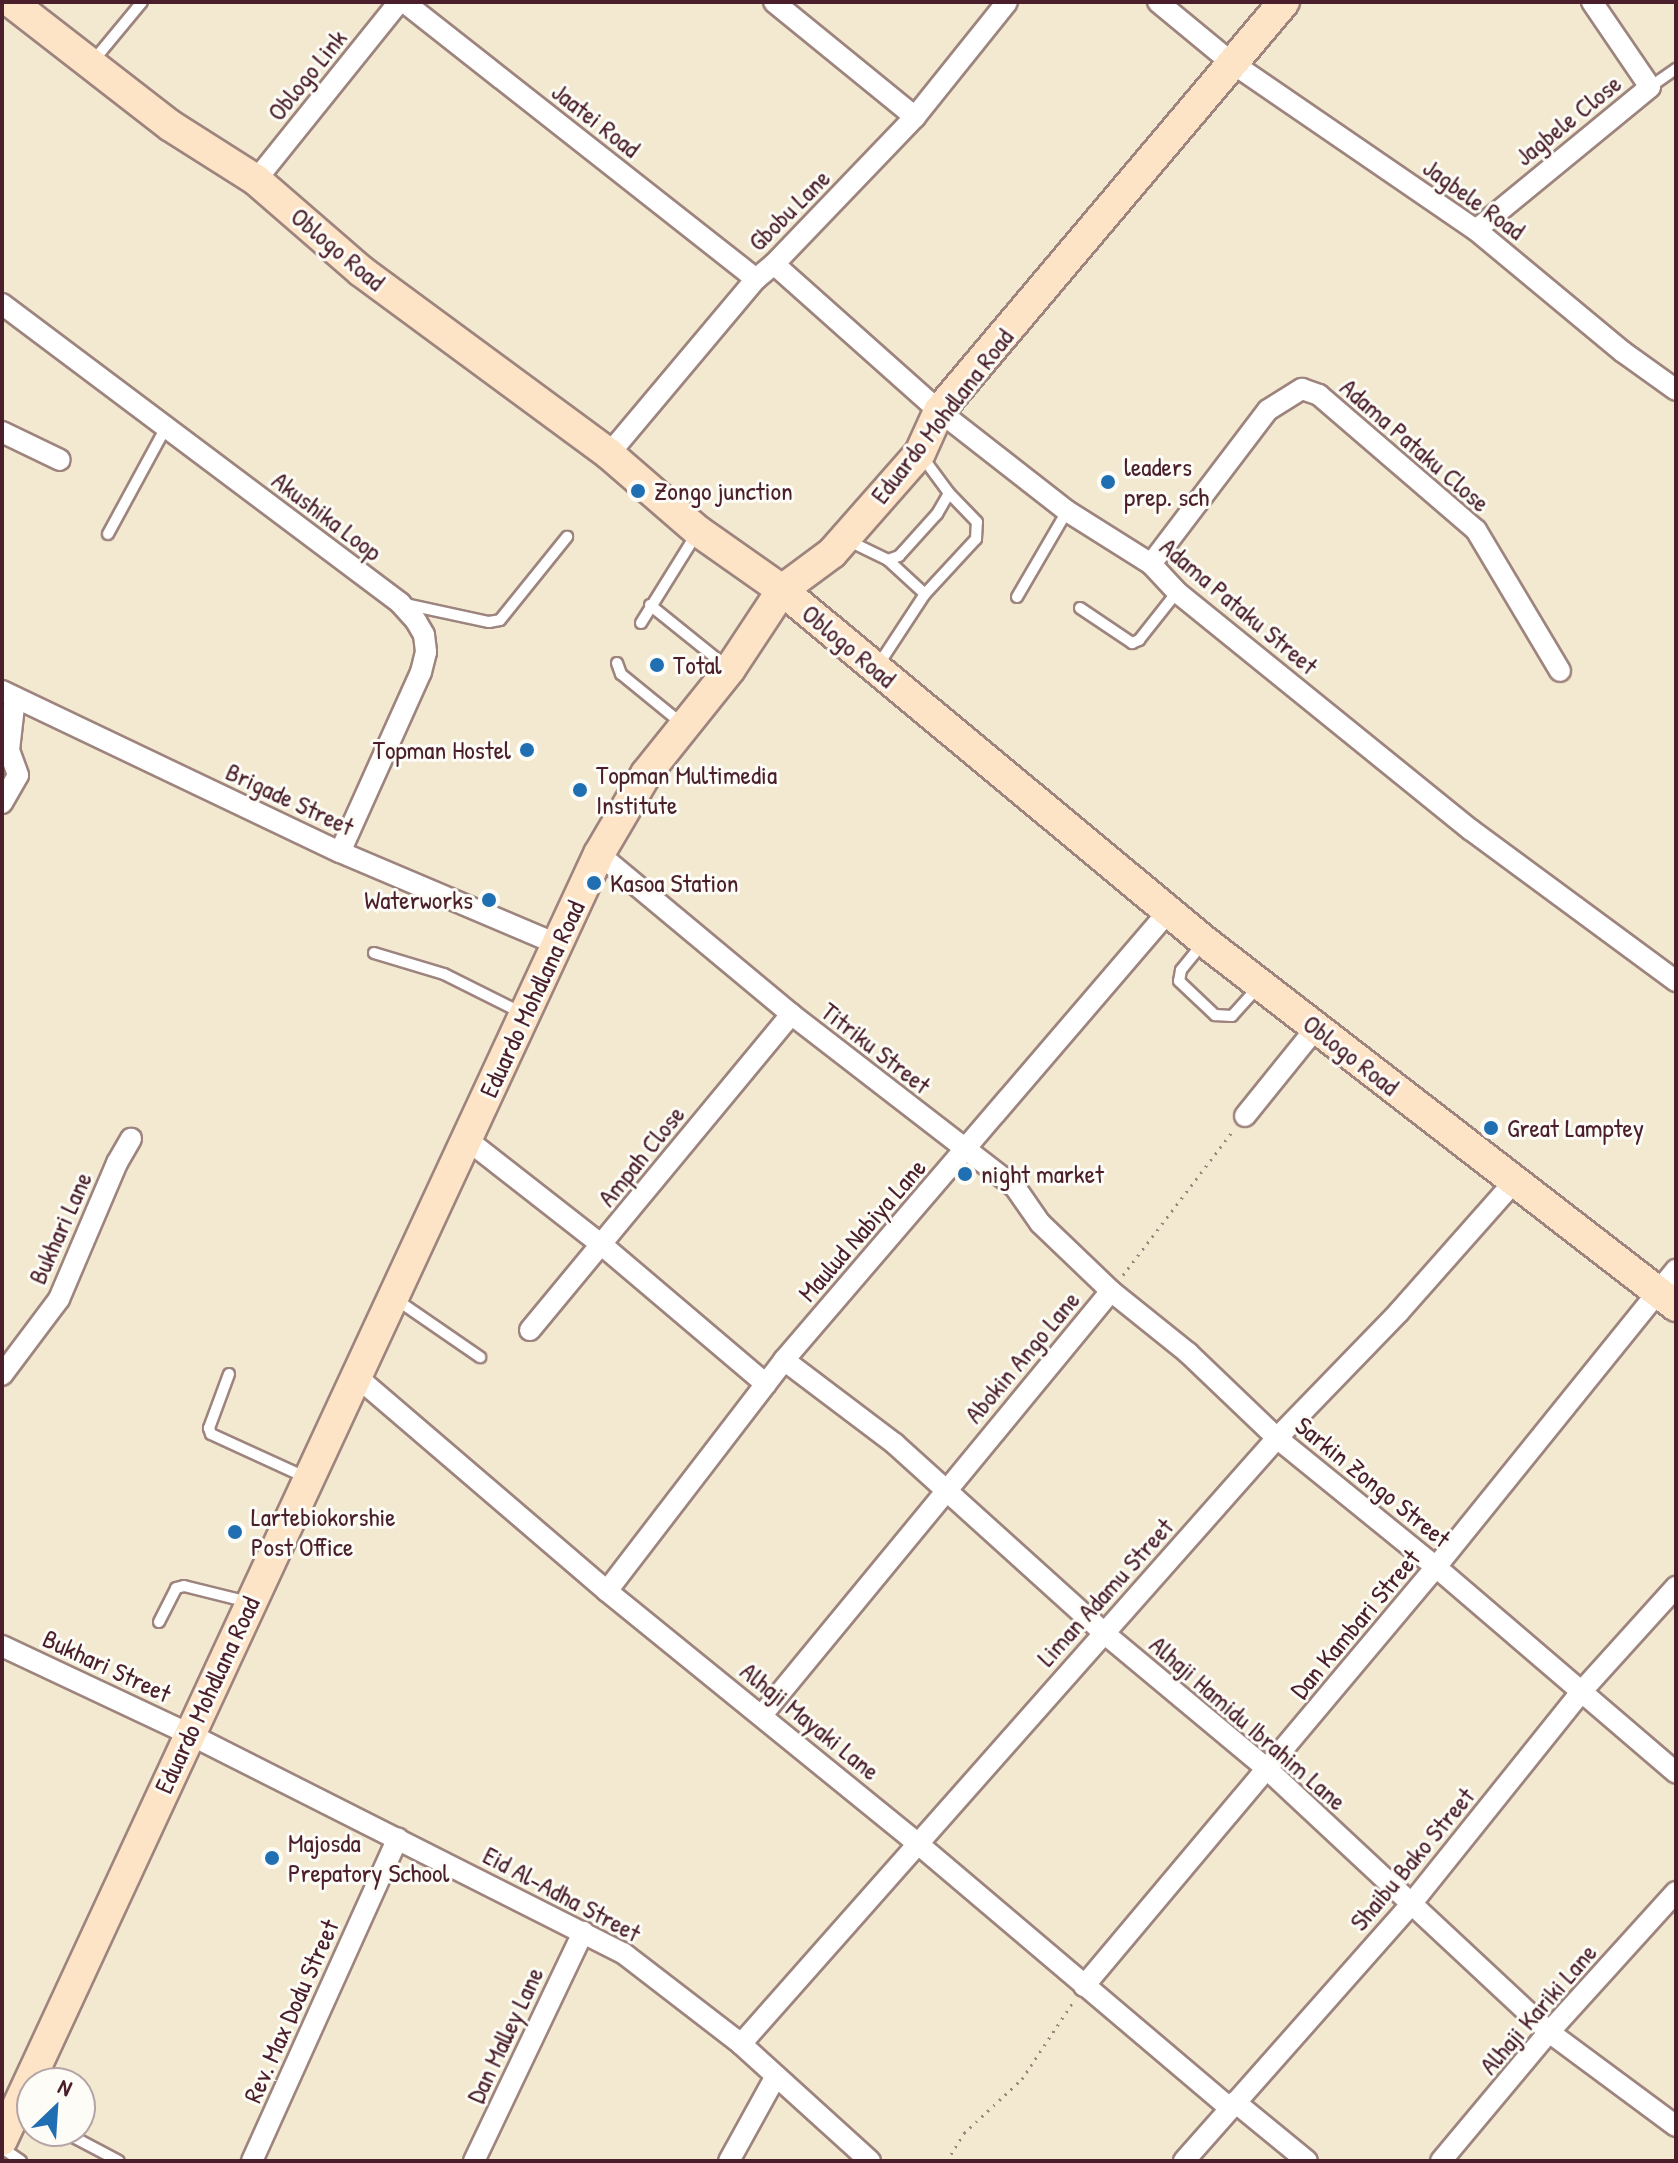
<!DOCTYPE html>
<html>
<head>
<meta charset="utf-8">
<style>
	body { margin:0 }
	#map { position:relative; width:1678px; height:2163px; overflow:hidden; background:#f2e9d0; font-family:"Patrick Hand",sans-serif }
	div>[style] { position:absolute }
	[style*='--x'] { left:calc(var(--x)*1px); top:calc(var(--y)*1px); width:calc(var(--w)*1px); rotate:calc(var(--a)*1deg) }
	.path>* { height:3px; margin-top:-1.5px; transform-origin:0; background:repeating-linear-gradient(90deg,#9e847e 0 2px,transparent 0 8px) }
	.roads { filter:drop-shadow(2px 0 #9e847e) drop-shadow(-2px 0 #9e847e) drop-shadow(0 2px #9e847e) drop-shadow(0 -2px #9e847e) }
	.lane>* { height:10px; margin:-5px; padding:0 5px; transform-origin:5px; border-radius:5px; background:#fff }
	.street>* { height:20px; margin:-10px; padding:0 10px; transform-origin:10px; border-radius:10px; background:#fff }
	.secondary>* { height:30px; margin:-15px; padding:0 15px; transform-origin:15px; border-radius:15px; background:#fee4c6 }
	.dots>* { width:22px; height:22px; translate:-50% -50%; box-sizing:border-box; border:4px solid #fdfcf7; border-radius:50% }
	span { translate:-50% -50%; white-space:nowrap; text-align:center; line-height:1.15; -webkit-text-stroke:6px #fdfcf7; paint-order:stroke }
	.street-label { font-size:26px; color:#4a1f2b }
	.poi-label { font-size:26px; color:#4a1f2b }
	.left { translate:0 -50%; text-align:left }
	.right { translate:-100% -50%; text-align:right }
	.frame { position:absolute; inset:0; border:4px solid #4a1f2b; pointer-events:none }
	.north { position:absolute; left:16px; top:2067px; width:80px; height:80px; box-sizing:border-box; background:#fdfcf7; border:2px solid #b5a4a5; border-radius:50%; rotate:25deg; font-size:22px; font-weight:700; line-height:32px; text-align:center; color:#4a1f2b }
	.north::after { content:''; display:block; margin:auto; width:28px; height:36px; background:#1f6fb2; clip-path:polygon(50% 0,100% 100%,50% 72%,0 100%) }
</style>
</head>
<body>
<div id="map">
	<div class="path">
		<i style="--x:1123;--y:1275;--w:180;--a:-52.7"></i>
		<i style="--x:947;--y:2161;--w:33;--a:-59"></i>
		<i style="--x:964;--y:2133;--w:79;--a:-43"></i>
		<i style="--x:1022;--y:2079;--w:92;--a:-56.5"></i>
	</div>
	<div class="roads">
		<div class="lane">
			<i style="--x:94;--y:60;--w:75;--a:-50.4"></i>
			<i style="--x:1650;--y:87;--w:32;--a:-35"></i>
			<i style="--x:108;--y:534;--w:122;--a:-61.5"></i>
			<i style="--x:849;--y:541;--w:43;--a:26"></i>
			<i style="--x:888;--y:560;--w:12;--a:-20"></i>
			<i style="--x:899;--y:556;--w:57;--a:-47.9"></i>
			<i style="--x:937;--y:514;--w:24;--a:-60"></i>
			<i style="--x:949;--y:493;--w:47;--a:-126.4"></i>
			<i style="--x:888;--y:560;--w:50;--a:42.6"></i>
			<i style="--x:1017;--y:597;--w:99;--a:-59.8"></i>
			<i style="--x:405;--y:604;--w:86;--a:12.1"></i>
			<i style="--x:489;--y:622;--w:11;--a:-10"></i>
			<i style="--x:500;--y:620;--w:107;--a:-51.1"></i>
			<i style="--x:650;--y:605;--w:99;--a:38.8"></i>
			<i style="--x:1080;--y:608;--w:63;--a:33.9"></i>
			<i style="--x:1132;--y:643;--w:8;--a:-23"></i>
			<i style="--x:1139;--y:640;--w:61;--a:-51.6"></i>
			<i style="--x:641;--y:623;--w:106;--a:-58.1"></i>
			<i style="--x:617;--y:663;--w:12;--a:70"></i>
			<i style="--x:621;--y:674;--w:77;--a:39.2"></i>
			<i style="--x:877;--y:667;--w:87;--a:-56.7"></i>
			<i style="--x:925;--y:594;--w:75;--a:-47.2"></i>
			<i style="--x:976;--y:539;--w:17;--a:-87"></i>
			<i style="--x:977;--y:522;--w:40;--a:-134"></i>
			<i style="--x:1203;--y:943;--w:35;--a:129"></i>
			<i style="--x:1181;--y:970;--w:11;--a:100"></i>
			<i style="--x:1179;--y:981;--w:50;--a:43.4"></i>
			<i style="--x:1215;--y:1015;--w:17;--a:3"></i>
			<i style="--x:1232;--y:1016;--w:38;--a:-48"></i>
			<i style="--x:374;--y:953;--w:73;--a:16.7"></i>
			<i style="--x:444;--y:974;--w:85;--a:26.6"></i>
			<i style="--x:397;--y:1300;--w:101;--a:34.5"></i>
			<i style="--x:229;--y:1374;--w:58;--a:110.3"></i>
			<i style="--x:209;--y:1428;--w:6;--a:72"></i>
			<i style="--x:211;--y:1434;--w:106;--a:24.6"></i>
			<i style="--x:159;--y:1622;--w:38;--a:-63"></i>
			<i style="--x:176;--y:1588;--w:8;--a:-14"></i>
			<i style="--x:184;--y:1586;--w:66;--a:14"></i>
			<i style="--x:62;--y:2131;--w:64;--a:27.8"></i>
			<i style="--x:2;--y:2148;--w:23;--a:34"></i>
		</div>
		<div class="street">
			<i style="--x:404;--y:2;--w:448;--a:38.2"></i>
			<i style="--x:774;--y:2;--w:182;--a:39.2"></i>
			<i style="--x:1158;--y:2;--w:96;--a:39.5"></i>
			<i style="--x:1232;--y:63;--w:296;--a:34.4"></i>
			<i style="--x:1476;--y:230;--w:191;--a:39.7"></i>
			<i style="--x:1623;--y:352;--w:65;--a:35.6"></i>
			<i style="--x:256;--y:180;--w:228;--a:-51.2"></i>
			<i style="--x:1476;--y:230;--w:225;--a:-39.4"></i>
			<i style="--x:1650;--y:87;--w:103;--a:-124.3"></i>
			<i style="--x:774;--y:264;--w:221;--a:41.7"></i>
			<i style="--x:939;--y:411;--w:162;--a:38"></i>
			<i style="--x:1067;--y:511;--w:99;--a:32.2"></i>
			<i style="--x:1151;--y:564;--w:38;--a:47"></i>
			<i style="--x:1177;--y:592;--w:378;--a:39"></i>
			<i style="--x:1471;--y:830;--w:255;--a:36.4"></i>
			<i style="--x:2;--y:304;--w:498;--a:36.9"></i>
			<i style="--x:400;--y:603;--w:24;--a:48"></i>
			<i style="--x:416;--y:621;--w:16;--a:60"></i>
			<i style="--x:424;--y:635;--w:17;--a:83"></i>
			<i style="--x:426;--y:652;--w:21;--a:104"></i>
			<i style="--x:421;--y:672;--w:197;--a:114.2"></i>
			<i style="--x:2;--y:432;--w:64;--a:25.8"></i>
			<i style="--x:609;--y:454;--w:229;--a:-50"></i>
			<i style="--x:756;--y:279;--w:23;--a:-40"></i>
			<i style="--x:774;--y:264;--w:204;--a:-46.2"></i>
			<i style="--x:915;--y:117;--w:147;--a:-51.3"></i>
			<i style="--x:1151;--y:564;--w:193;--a:-52.8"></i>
			<i style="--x:1268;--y:410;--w:40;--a:-32"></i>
			<i style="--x:1302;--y:389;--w:18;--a:19"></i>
			<i style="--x:1319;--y:395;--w:207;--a:40.7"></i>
			<i style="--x:1476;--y:530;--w:164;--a:59.2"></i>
			<i style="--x:2;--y:691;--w:374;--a:25.5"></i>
			<i style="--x:340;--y:852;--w:238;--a:23"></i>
			<i style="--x:2;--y:803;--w:32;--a:-60"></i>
			<i style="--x:18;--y:775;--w:27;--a:-110"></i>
			<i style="--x:9;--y:750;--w:53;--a:-83.5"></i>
			<i style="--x:599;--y:854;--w:250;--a:39.8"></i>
			<i style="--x:791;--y:1014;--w:283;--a:37.7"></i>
			<i style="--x:1015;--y:1187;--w:44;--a:55.2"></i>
			<i style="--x:1040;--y:1223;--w:98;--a:43.8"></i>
			<i style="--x:1111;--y:1291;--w:99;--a:38.8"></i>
			<i style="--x:1188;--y:1353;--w:123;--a:43.7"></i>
			<i style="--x:1277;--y:1438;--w:205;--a:39.1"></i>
			<i style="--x:1436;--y:1567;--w:316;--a:40.6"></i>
			<i style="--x:1245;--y:1116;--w:113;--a:-51.1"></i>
			<i style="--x:465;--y:1138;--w:174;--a:38"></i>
			<i style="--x:602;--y:1245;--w:215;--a:40.3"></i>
			<i style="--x:530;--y:1330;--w:410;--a:-50.4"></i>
			<i style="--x:784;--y:1360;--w:139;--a:37.1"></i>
			<i style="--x:895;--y:1444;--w:282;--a:42.1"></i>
			<i style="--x:1104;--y:1633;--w:212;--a:39.8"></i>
			<i style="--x:1267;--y:1769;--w:386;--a:43"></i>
			<i style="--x:1549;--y:2032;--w:158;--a:36.5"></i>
			<i style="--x:2;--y:1375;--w:95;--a:-53.1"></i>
			<i style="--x:59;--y:1299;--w:148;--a:-66.9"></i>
			<i style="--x:117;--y:1163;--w:28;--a:-60"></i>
			<i style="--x:356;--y:1376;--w:330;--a:40.6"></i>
			<i style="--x:607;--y:1591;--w:398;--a:39.1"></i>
			<i style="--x:916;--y:1842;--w:412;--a:40.3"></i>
			<i style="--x:607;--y:1591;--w:291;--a:-52.5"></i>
			<i style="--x:784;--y:1360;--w:590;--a:-49.4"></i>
			<i style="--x:2;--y:1646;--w:207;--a:25.2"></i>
			<i style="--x:189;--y:1734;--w:486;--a:26.8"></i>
			<i style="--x:623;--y:1953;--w:149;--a:37.6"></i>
			<i style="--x:741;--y:2044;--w:174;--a:42.2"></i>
			<i style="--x:762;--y:1715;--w:549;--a:-50.54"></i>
			<i style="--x:1084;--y:1986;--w:547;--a:-49.97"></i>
			<i style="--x:1436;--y:1567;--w:382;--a:-51.1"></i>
			<i style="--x:741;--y:2044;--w:809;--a:-48.51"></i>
			<i style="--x:1277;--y:1438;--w:175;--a:-45.9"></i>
			<i style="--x:1399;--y:1312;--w:174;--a:-48.5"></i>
			<i style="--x:1235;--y:2102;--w:93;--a:39.3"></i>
			<i style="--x:252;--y:2161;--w:354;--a:-65.7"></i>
			<i style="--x:474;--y:2161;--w:254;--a:-64.5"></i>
			<i style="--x:729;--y:2161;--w:97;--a:-61.1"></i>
			<i style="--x:1184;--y:2161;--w:344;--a:-48.5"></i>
			<i style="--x:1412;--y:1903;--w:270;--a:-51.3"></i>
			<i style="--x:1581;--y:1692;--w:142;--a:-47.9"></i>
			<i style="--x:1441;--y:2161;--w:168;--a:-50.1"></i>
			<i style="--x:1549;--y:2032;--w:189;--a:-47.8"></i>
		</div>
		<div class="secondary">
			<i style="--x:11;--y:2;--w:202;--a:37.8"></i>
			<i style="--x:171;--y:126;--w:101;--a:32.4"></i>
			<i style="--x:256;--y:180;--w:139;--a:40.9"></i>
			<i style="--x:361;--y:271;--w:308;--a:36.4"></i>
			<i style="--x:609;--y:454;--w:118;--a:40.9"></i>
			<i style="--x:698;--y:531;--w:103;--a:35.1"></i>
			<i style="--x:782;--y:590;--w:549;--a:39.75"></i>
			<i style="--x:1204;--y:941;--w:597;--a:37.71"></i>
			<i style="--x:2;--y:2140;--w:1418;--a:-65.1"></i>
			<i style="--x:599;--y:854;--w:93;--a:-59.6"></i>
			<i style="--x:646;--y:774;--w:134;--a:-51.3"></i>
			<i style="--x:730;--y:669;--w:95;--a:-56.6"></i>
			<i style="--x:782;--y:590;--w:62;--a:-36.5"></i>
			<i style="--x:832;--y:553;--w:133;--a:-48.7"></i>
			<i style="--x:920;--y:453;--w:46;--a:-65.7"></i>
			<i style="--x:939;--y:411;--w:535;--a:-49.85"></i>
		</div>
	</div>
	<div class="dots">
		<i style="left:1108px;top:482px;background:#1f6fb2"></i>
		<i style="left:638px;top:491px;background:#1f6fb2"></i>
		<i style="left:657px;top:665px;background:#1f6fb2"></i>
		<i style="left:527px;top:750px;background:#1f6fb2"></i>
		<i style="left:580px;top:790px;background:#1f6fb2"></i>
		<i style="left:594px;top:883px;background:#1f6fb2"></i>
		<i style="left:489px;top:900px;background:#1f6fb2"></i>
		<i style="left:1491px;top:1128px;background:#1f6fb2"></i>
		<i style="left:965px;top:1174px;background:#1f6fb2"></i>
		<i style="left:235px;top:1532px;background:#1f6fb2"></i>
		<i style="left:272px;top:1858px;background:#1f6fb2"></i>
	</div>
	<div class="street-label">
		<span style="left:307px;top:75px;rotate:-51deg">Oblogo Link</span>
		<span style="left:596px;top:120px;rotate:38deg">Jaatei Road</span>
		<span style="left:1568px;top:120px;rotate:-39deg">Jagbele Close</span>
		<span style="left:1474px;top:199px;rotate:36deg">Jagbele Road</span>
		<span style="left:789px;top:210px;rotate:-45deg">Gbobu Lane</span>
		<span style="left:338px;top:249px;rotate:40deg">Oblogo Road</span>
		<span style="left:942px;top:416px;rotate:-52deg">Eduardo Mohdlana Road</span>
		<span style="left:1415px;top:445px;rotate:41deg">Adama Pataku Close</span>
		<span style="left:327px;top:516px;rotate:37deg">Akushika Loop</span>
		<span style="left:1239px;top:606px;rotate:40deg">Adama Pataku Street</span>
		<span style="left:849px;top:646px;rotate:40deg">Oblogo Road</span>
		<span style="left:290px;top:799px;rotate:25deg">Brigade Street</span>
		<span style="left:532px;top:999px;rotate:-65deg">Eduardo Mohdlana Road</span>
		<span style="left:876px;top:1048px;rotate:38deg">Titriku Street</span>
		<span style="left:1351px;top:1055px;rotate:38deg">Oblogo Road</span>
		<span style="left:641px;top:1156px;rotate:-51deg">Ampah Close</span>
		<span style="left:60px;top:1228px;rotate:-66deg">Bukhari Lane</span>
		<span style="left:862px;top:1230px;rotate:-49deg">Maulud Nabiya Lane</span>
		<span style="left:1022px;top:1357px;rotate:-50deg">Abokin Ango Lane</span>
		<span style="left:1373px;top:1482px;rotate:39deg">Sarkin Zongo Street</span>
		<span style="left:1105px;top:1592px;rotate:-48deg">Liman Adamu Street</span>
		<span style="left:1355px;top:1624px;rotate:-50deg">Dan Kambari Street</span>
		<span style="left:107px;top:1666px;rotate:25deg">Bukhari Street</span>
		<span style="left:207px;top:1695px;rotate:-65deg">Eduardo Mohdlana Road</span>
		<span style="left:810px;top:1721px;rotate:39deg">Alhaji Mayaki Lane</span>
		<span style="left:1248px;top:1723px;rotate:41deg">Alhaji Hamidu Ibrahim Lane</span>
		<span style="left:1412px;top:1859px;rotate:-50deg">Shaibu Bako Street</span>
		<span style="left:562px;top:1894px;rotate:28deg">Eid Al-Adha Street</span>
		<span style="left:1538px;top:2009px;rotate:-49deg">Alhaji Kariki Lane</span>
		<span style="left:291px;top:2011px;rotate:-66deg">Rev. Max Dodu Street</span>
		<span style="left:505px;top:2035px;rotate:-65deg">Dan Malley Lane</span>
	</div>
	<div class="poi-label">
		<span class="left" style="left:1124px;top:482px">leaders<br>prep. sch</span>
		<span class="left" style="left:654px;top:491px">Zongo junction</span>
		<span class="left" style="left:673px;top:665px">Total</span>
		<span class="right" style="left:511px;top:750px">Topman Hostel</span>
		<span class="left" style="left:596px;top:790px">Topman Multimedia<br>Institute</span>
		<span class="left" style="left:610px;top:883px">Kasoa Station</span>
		<span class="right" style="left:473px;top:900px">Waterworks</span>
		<span class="left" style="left:1507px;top:1128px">Great Lamptey</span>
		<span class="left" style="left:981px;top:1174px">night market</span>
		<span class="left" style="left:251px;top:1532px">Lartebiokorshie<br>Post Office</span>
		<span class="left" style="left:288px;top:1858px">Majosda<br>Prepatory School</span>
	</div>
	<div class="frame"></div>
	<div class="north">N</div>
</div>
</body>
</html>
